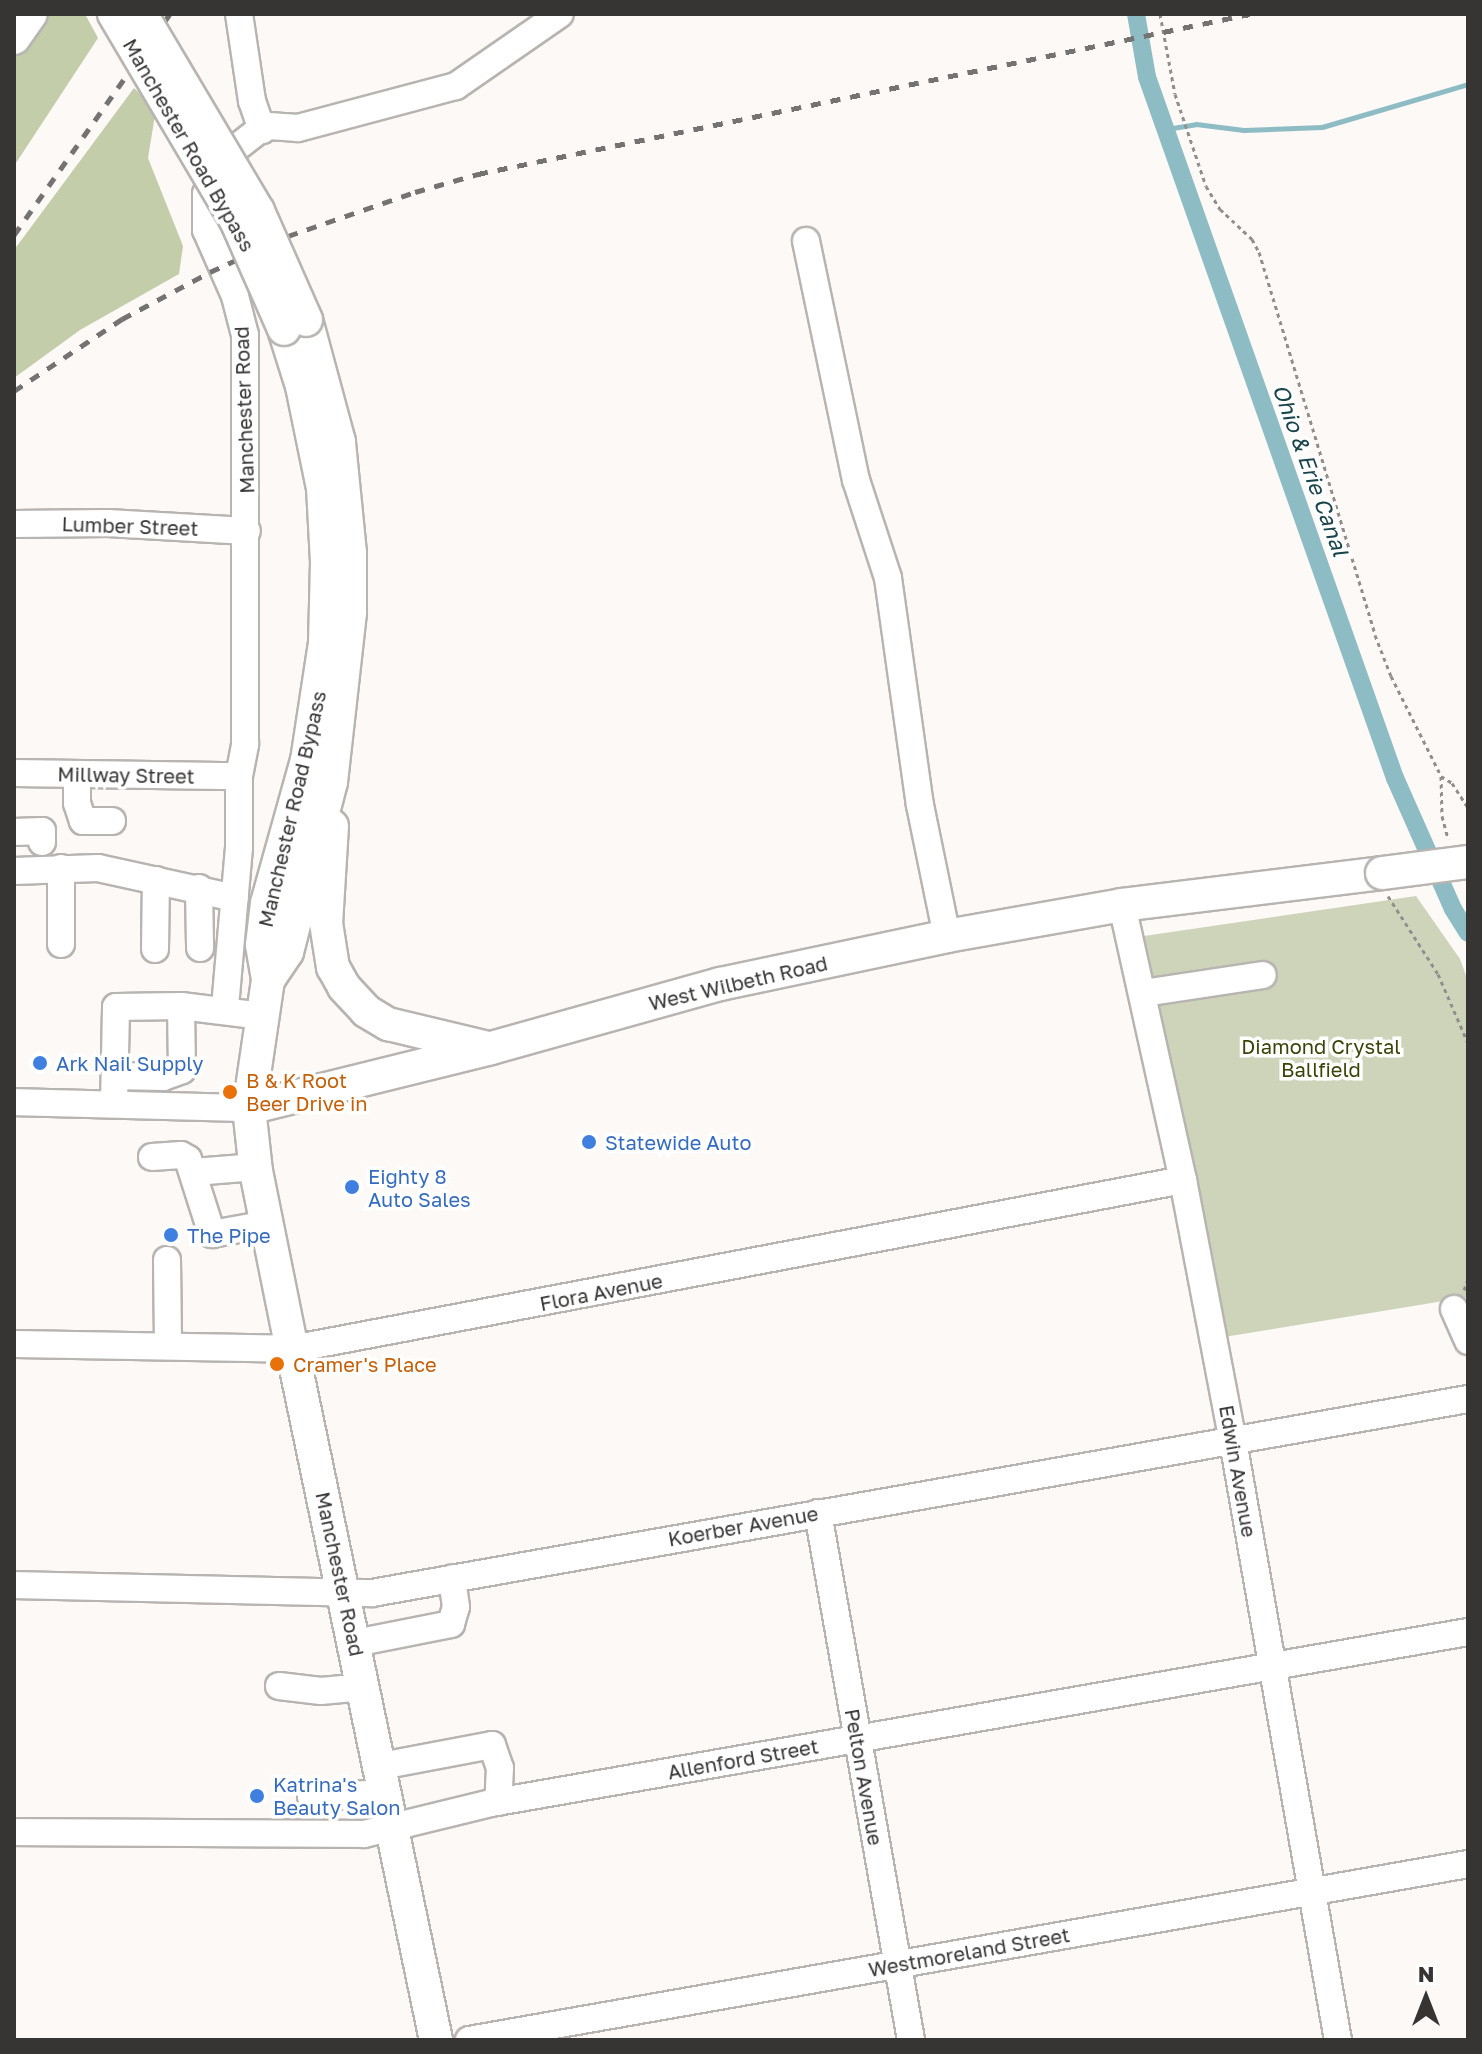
<!DOCTYPE html>
<html>
<head>
<meta charset="utf-8">
<style>
	body { margin:0 }
	#map { position:relative; width:1482px; height:2054px; overflow:hidden; background:#fdf9f6; font-family:"Golos Text",sans-serif }
	div>[style] { position:absolute }
	[style*='--x'] { left:calc(var(--x)*1px); top:calc(var(--y)*1px); width:calc(var(--w)*1px); rotate:calc(var(--a)*1deg) }
	.green>* { inset:0; background:#cdd4b9 }
	.forest>* { inset:0; background:#c3cda9 }
	.stream>* { height:5px; margin:-2.5px; padding:0 2.5px; transform-origin:2.5px; border-radius:2.5px; background:#8ebcc4 }
	.canal>* { height:18px; margin:-9px; padding:0 9px; transform-origin:9px; border-radius:9px; background:#8ebcc4 }
	.path>* { height:3px; margin-top:-1.5px; transform-origin:0; background:repeating-linear-gradient(90deg,#918f8d 0 4px,transparent 0 8px) }
	.roads { filter:drop-shadow(2px 0 #b7b4b1) drop-shadow(-2px 0 #b7b4b1) drop-shadow(0 2px #b7b4b1) drop-shadow(0 -2px #b7b4b1) }
	.minor>* { height:26px; margin:-13px; padding:0 13px; transform-origin:13px; border-radius:13px; background:#fff }
	.major>* { height:32px; margin:-16px; padding:0 16px; transform-origin:16px; border-radius:16px; background:#fff }
	.rail>* { height:5px; margin-top:-2.5px; transform-origin:0; background:repeating-linear-gradient(90deg,#747371 0 10px,transparent 0 20px) }
	.bridges { filter:drop-shadow(2px 0 #b7b4b1) drop-shadow(-2px 0 #b7b4b1) drop-shadow(0 2px #b7b4b1) drop-shadow(0 -2px #b7b4b1) }
	.major-bridge>* { height:32px; margin:-16px; padding:0 16px; transform-origin:16px; border-radius:16px; background:#fff }
	.dots>* { width:22px; height:22px; translate:-50% -50%; box-sizing:border-box; border:4px solid #fff; border-radius:50% }
	span { translate:-50% -50%; white-space:nowrap; text-align:center; line-height:1.15; -webkit-text-stroke:7px #fff; paint-order:stroke }
	.street-label { font-size:20px; color:#363534 }
	.park-label { font-size:20px; color:#3a4409 }
	.shop-label { font-size:20px; color:#366cbe }
	.left { translate:0 -50%; text-align:left }
	.food-label { font-size:20px; color:#c56008 }
	.water-label { font-size:22px; color:#1a444b; font-style:italic }
	.frame { position:absolute; inset:0; border:16px solid #363534; pointer-events:none }
	.north { position:absolute; left:1386px; top:1958px; width:80px; height:80px; -webkit-text-stroke:6px #fff; paint-order:stroke; rotate:0deg; font-size:22px; font-weight:700; line-height:32px; text-align:center; color:#363534 }
	.north::after { content:''; display:block; margin:auto; width:28px; height:36px; background:#363534; clip-path:polygon(50% 0,100% 100%,50% 72%,0 100%) }
</style>
</head>
<body>
<div id="map">
	<div class="green">
		<i style="clip-path:polygon(1416px 896px,1460px 959px,1468px 981px,1468px 1297px,1224px 1337px,1144px 936px)"></i>
	</div>
	<div class="forest">
		<i style="clip-path:polygon(45px 14px,85px 14px,98px 38px,14px 166px,14px 57px)"></i>
		<i style="clip-path:polygon(134px 88px,156px 109px,148px 158px,183px 246px,179px 274px,80px 330px,14px 378px,14px 250px)"></i>
	</div>
	<div class="stream">
		<i style="--x:1166;--y:129;--w:30;--a:-9"></i>
		<i style="--x:1196;--y:124;--w:48;--a:7.1"></i>
		<i style="--x:1244;--y:130;--w:78;--a:-2.2"></i>
		<i style="--x:1322;--y:127;--w:152;--a:-16.4"></i>
	</div>
	<div class="canal">
		<i style="--x:1136;--y:14;--w:64;--a:80.1"></i>
		<i style="--x:1147;--y:77;--w:744;--a:70.52"></i>
		<i style="--x:1395;--y:778;--w:143;--a:66.1"></i>
		<i style="--x:1453;--y:909;--w:28;--a:58"></i>
	</div>
	<div class="path">
		<i style="--x:1160;--y:14;--w:81;--a:79.4"></i>
		<i style="--x:1175;--y:94;--w:97;--a:71.4"></i>
		<i style="--x:1206;--y:186;--w:27;--a:59"></i>
		<i style="--x:1220;--y:209;--w:44;--a:43.2"></i>
		<i style="--x:1252;--y:239;--w:15;--a:62"></i>
		<i style="--x:1259;--y:252;--w:400;--a:73.1"></i>
		<i style="--x:1375;--y:635;--w:44;--a:68.7"></i>
		<i style="--x:1391;--y:676;--w:112;--a:63.4"></i>
		<i style="--x:1441;--y:776;--w:40;--a:88.6"></i>
		<i style="--x:1442;--y:816;--w:24;--a:75"></i>
		<i style="--x:1441;--y:776;--w:13;--a:32"></i>
		<i style="--x:1452;--y:783;--w:30;--a:57"></i>
		<i style="--x:1388;--y:896;--w:93;--a:57.3"></i>
		<i style="--x:1438;--y:974;--w:75;--a:66.5"></i>
		<i style="--x:1464;--y:1290;--w:12;--a:-70"></i>
	</div>
	<div class="roads">
		<div class="minor">
			<i style="--x:239;--y:14;--w:88;--a:81.5"></i>
			<i style="--x:252;--y:101;--w:31;--a:71"></i>
			<i style="--x:806;--y:241;--w:244;--a:78.2"></i>
			<i style="--x:856;--y:480;--w:103;--a:71.9"></i>
			<i style="--x:888;--y:578;--w:229;--a:82"></i>
			<i style="--x:920;--y:805;--w:134;--a:78.4"></i>
			<i style="--x:14;--y:524;--w:94;--a:-0.6"></i>
			<i style="--x:108;--y:523;--w:139;--a:3.3"></i>
			<i style="--x:14;--y:773;--w:225;--a:0.8"></i>
			<i style="--x:77;--y:774;--w:29;--a:90"></i>
			<i style="--x:77;--y:803;--w:19;--a:72"></i>
			<i style="--x:83;--y:821;--w:29;--a:0"></i>
			<i style="--x:14;--y:832;--w:28;--a:-2"></i>
			<i style="--x:42;--y:831;--w:11;--a:90"></i>
			<i style="--x:61;--y:868;--w:76;--a:90"></i>
			<i style="--x:14;--y:871;--w:84;--a:-2"></i>
			<i style="--x:98;--y:868;--w:140;--a:12.4"></i>
			<i style="--x:199;--y:888;--w:60;--a:89"></i>
			<i style="--x:1122;--y:905;--w:282;--a:77.5"></i>
			<i style="--x:1183;--y:1180;--w:266;--a:79.2"></i>
			<i style="--x:1233;--y:1441;--w:608;--a:80.06"></i>
			<i style="--x:155;--y:949;--w:69;--a:-89.2"></i>
			<i style="--x:1144;--y:993;--w:120;--a:-8.6"></i>
			<i style="--x:226;--y:996;--w:150;--a:-85"></i>
			<i style="--x:239;--y:847;--w:71;--a:-90"></i>
			<i style="--x:239;--y:776;--w:33;--a:-79"></i>
			<i style="--x:245;--y:744;--w:409;--a:-90"></i>
			<i style="--x:245;--y:335;--w:40;--a:-104.4"></i>
			<i style="--x:235;--y:296;--w:72;--a:-113.7"></i>
			<i style="--x:206;--y:230;--w:36;--a:-90"></i>
			<i style="--x:206;--y:194;--w:15;--a:-67"></i>
			<i style="--x:212;--y:180;--w:40;--a:-53"></i>
			<i style="--x:236;--y:148;--w:28;--a:-38"></i>
			<i style="--x:258;--y:131;--w:12;--a:-24"></i>
			<i style="--x:269;--y:126;--w:29;--a:4"></i>
			<i style="--x:298;--y:128;--w:163;--a:-14.9"></i>
			<i style="--x:456;--y:86;--w:126;--a:-34.7"></i>
			<i style="--x:115;--y:1076;--w:48;--a:1.2"></i>
			<i style="--x:163;--y:1077;--w:20;--a:-20"></i>
			<i style="--x:182;--y:1070;--w:64;--a:-90.9"></i>
			<i style="--x:14;--y:1102;--w:235;--a:1.5"></i>
			<i style="--x:114;--y:1104;--w:97;--a:-88.8"></i>
			<i style="--x:116;--y:1007;--w:65;--a:-0.9"></i>
			<i style="--x:181;--y:1006;--w:82;--a:7"></i>
			<i style="--x:152;--y:1157;--w:29;--a:-4"></i>
			<i style="--x:181;--y:1155;--w:8;--a:30"></i>
			<i style="--x:188;--y:1159;--w:79;--a:72.3"></i>
			<i style="--x:212;--y:1234;--w:56;--a:-10.3"></i>
			<i style="--x:194;--y:1172;--w:62;--a:-4.6"></i>
			<i style="--x:167;--y:1260;--w:86;--a:89.3"></i>
			<i style="--x:1454;--y:1309;--w:35;--a:66"></i>
			<i style="--x:14;--y:1344;--w:278;--a:1"></i>
			<i style="--x:292;--y:1349;--w:907;--a:-10.74"></i>
			<i style="--x:818;--y:1513;--w:535;--a:79.99"></i>
			<i style="--x:14;--y:1585;--w:358;--a:1.3"></i>
			<i style="--x:372;--y:1593;--w:1113;--a:-10.04"></i>
			<i style="--x:355;--y:1643;--w:98;--a:-11.2"></i>
			<i style="--x:451;--y:1624;--w:18;--a:-74"></i>
			<i style="--x:456;--y:1607;--w:29;--a:-98"></i>
			<i style="--x:279;--y:1686;--w:42;--a:6.8"></i>
			<i style="--x:321;--y:1691;--w:43;--a:-5.3"></i>
			<i style="--x:381;--y:1766;--w:113;--a:-10.7"></i>
			<i style="--x:492;--y:1745;--w:24;--a:71"></i>
			<i style="--x:500;--y:1768;--w:34;--a:93"></i>
			<i style="--x:311;--y:1797;--w:76;--a:-3"></i>
			<i style="--x:14;--y:1832;--w:350;--a:0.3"></i>
			<i style="--x:364;--y:1834;--w:131;--a:-13.7"></i>
			<i style="--x:491;--y:1803;--w:992;--a:-9.93"></i>
			<i style="--x:469;--y:2040;--w:1014;--a:-9.99"></i>
		</div>
		<div class="major">
			<i style="--x:14;--y:38;--w:29;--a:-55"></i>
			<i style="--x:284;--y:329;--w:60;--a:72.5"></i>
			<i style="--x:302;--y:386;--w:104;--a:78.4"></i>
			<i style="--x:323;--y:488;--w:74;--a:86.9"></i>
			<i style="--x:327;--y:562;--w:81;--a:91.4"></i>
			<i style="--x:325;--y:643;--w:118;--a:98.7"></i>
			<i style="--x:307;--y:760;--w:148;--a:105.6"></i>
			<i style="--x:267;--y:903;--w:42;--a:96.8"></i>
			<i style="--x:262;--y:945;--w:36;--a:80"></i>
			<i style="--x:268;--y:980;--w:129;--a:98.4"></i>
			<i style="--x:249;--y:1108;--w:63;--a:83.7"></i>
			<i style="--x:256;--y:1171;--w:182;--a:78.6"></i>
			<i style="--x:292;--y:1349;--w:706;--a:78.23"></i>
			<i style="--x:332;--y:826;--w:97;--a:93.5"></i>
			<i style="--x:326;--y:923;--w:45;--a:81"></i>
			<i style="--x:333;--y:967;--w:23;--a:61"></i>
			<i style="--x:344;--y:987;--w:33;--a:47"></i>
			<i style="--x:366;--y:1011;--w:26;--a:31"></i>
			<i style="--x:388;--y:1024;--w:99;--a:13.5"></i>
			<i style="--x:268;--y:980;--w:34;--a:-56"></i>
			<i style="--x:287;--y:952;--w:176;--a:-75.5"></i>
			<i style="--x:331;--y:782;--w:171;--a:-83.6"></i>
			<i style="--x:350;--y:612;--w:59;--a:-90"></i>
			<i style="--x:350;--y:553;--w:112;--a:-95.7"></i>
			<i style="--x:339;--y:442;--w:126;--a:-105.1"></i>
			<i style="--x:249;--y:1108;--w:249;--a:-13.9"></i>
			<i style="--x:491;--y:1048;--w:238;--a:-15.6"></i>
			<i style="--x:720;--y:984;--w:232;--a:-11.9"></i>
			<i style="--x:947;--y:936;--w:178;--a:-10"></i>
			<i style="--x:1122;--y:905;--w:262;--a:-7"></i>
		</div>
	</div>
	<div class="rail">
		<i style="--x:14;--y:235;--w:271;--a:-54.8"></i>
		<i style="--x:14;--y:391;--w:130;--a:-33.7"></i>
		<i style="--x:122;--y:319;--w:100;--a:-28.1"></i>
		<i style="--x:210;--y:272;--w:86;--a:-24.8"></i>
		<i style="--x:288;--y:236;--w:134;--a:-19.1"></i>
		<i style="--x:415;--y:192;--w:66;--a:-15.9"></i>
		<i style="--x:478;--y:174;--w:788;--a:-11.71"></i>
	</div>
	<div class="bridges">
		<div class="major-bridge">
			<i style="--x:114;--y:14;--w:239;--a:59.4"></i>
			<i style="--x:236;--y:220;--w:119;--a:66.2"></i>
			<i style="--x:141;--y:14;--w:229;--a:59.3"></i>
			<i style="--x:258;--y:211;--w:119;--a:66.2"></i>
			<i style="--x:1382;--y:873;--w:87;--a:-7.3"></i>
		</div>
	</div>
	<div class="dots">
		<i style="left:40px;top:1063px;background:#3f7fe0"></i>
		<i style="left:230px;top:1092px;background:#e8710a"></i>
		<i style="left:589px;top:1142px;background:#3f7fe0"></i>
		<i style="left:352px;top:1187px;background:#3f7fe0"></i>
		<i style="left:171px;top:1235px;background:#3f7fe0"></i>
		<i style="left:277px;top:1364px;background:#e8710a"></i>
		<i style="left:257px;top:1796px;background:#3f7fe0"></i>
	</div>
	<div class="street-label">
		<span style="left:189px;top:145px;rotate:60deg">Manchester Road Bypass</span>
		<span style="left:244px;top:410px;rotate:-92deg">Manchester Road</span>
		<span style="left:130px;top:526px;rotate:2deg">Lumber Street</span>
		<span style="left:126px;top:775px;rotate:1deg">Millway Street</span>
		<span style="left:292px;top:809px;rotate:-77deg">Manchester Road Bypass</span>
		<span style="left:738px;top:983px;rotate:-13deg">West Wilbeth Road</span>
		<span style="left:601px;top:1292px;rotate:-11deg">Flora Avenue</span>
		<span style="left:1238px;top:1471px;rotate:80deg">Edwin Avenue</span>
		<span style="left:743px;top:1526px;rotate:-10deg">Koerber Avenue</span>
		<span style="left:340px;top:1574px;rotate:78deg">Manchester Road</span>
		<span style="left:743px;top:1759px;rotate:-10deg">Allenford Street</span>
		<span style="left:864px;top:1777px;rotate:80deg">Pelton Avenue</span>
		<span style="left:969px;top:1952px;rotate:-10deg">Westmoreland Street</span>
	</div>
	<div class="park-label">
		<span style="left:1321px;top:1058px">Diamond Crystal<br>Ballfield</span>
	</div>
	<div class="shop-label">
		<span class="left" style="left:56px;top:1063px">Ark Nail Supply</span>
		<span class="left" style="left:605px;top:1142px">Statewide Auto</span>
		<span class="left" style="left:368px;top:1188px">Eighty 8<br>Auto Sales</span>
		<span class="left" style="left:187px;top:1235px">The Pipe</span>
		<span class="left" style="left:273px;top:1796px">Katrina's<br>Beauty Salon</span>
	</div>
	<div class="food-label">
		<span class="left" style="left:246px;top:1092px">B &amp; K Root<br>Beer Drive in</span>
		<span class="left" style="left:293px;top:1364px">Cramer's Place</span>
	</div>
	<div class="water-label">
		<span style="left:1311px;top:470px;rotate:70deg">Ohio &amp; Erie Canal</span>
	</div>
	<div class="frame"></div>
	<div class="north">N</div>
</div>
</body>
</html>
